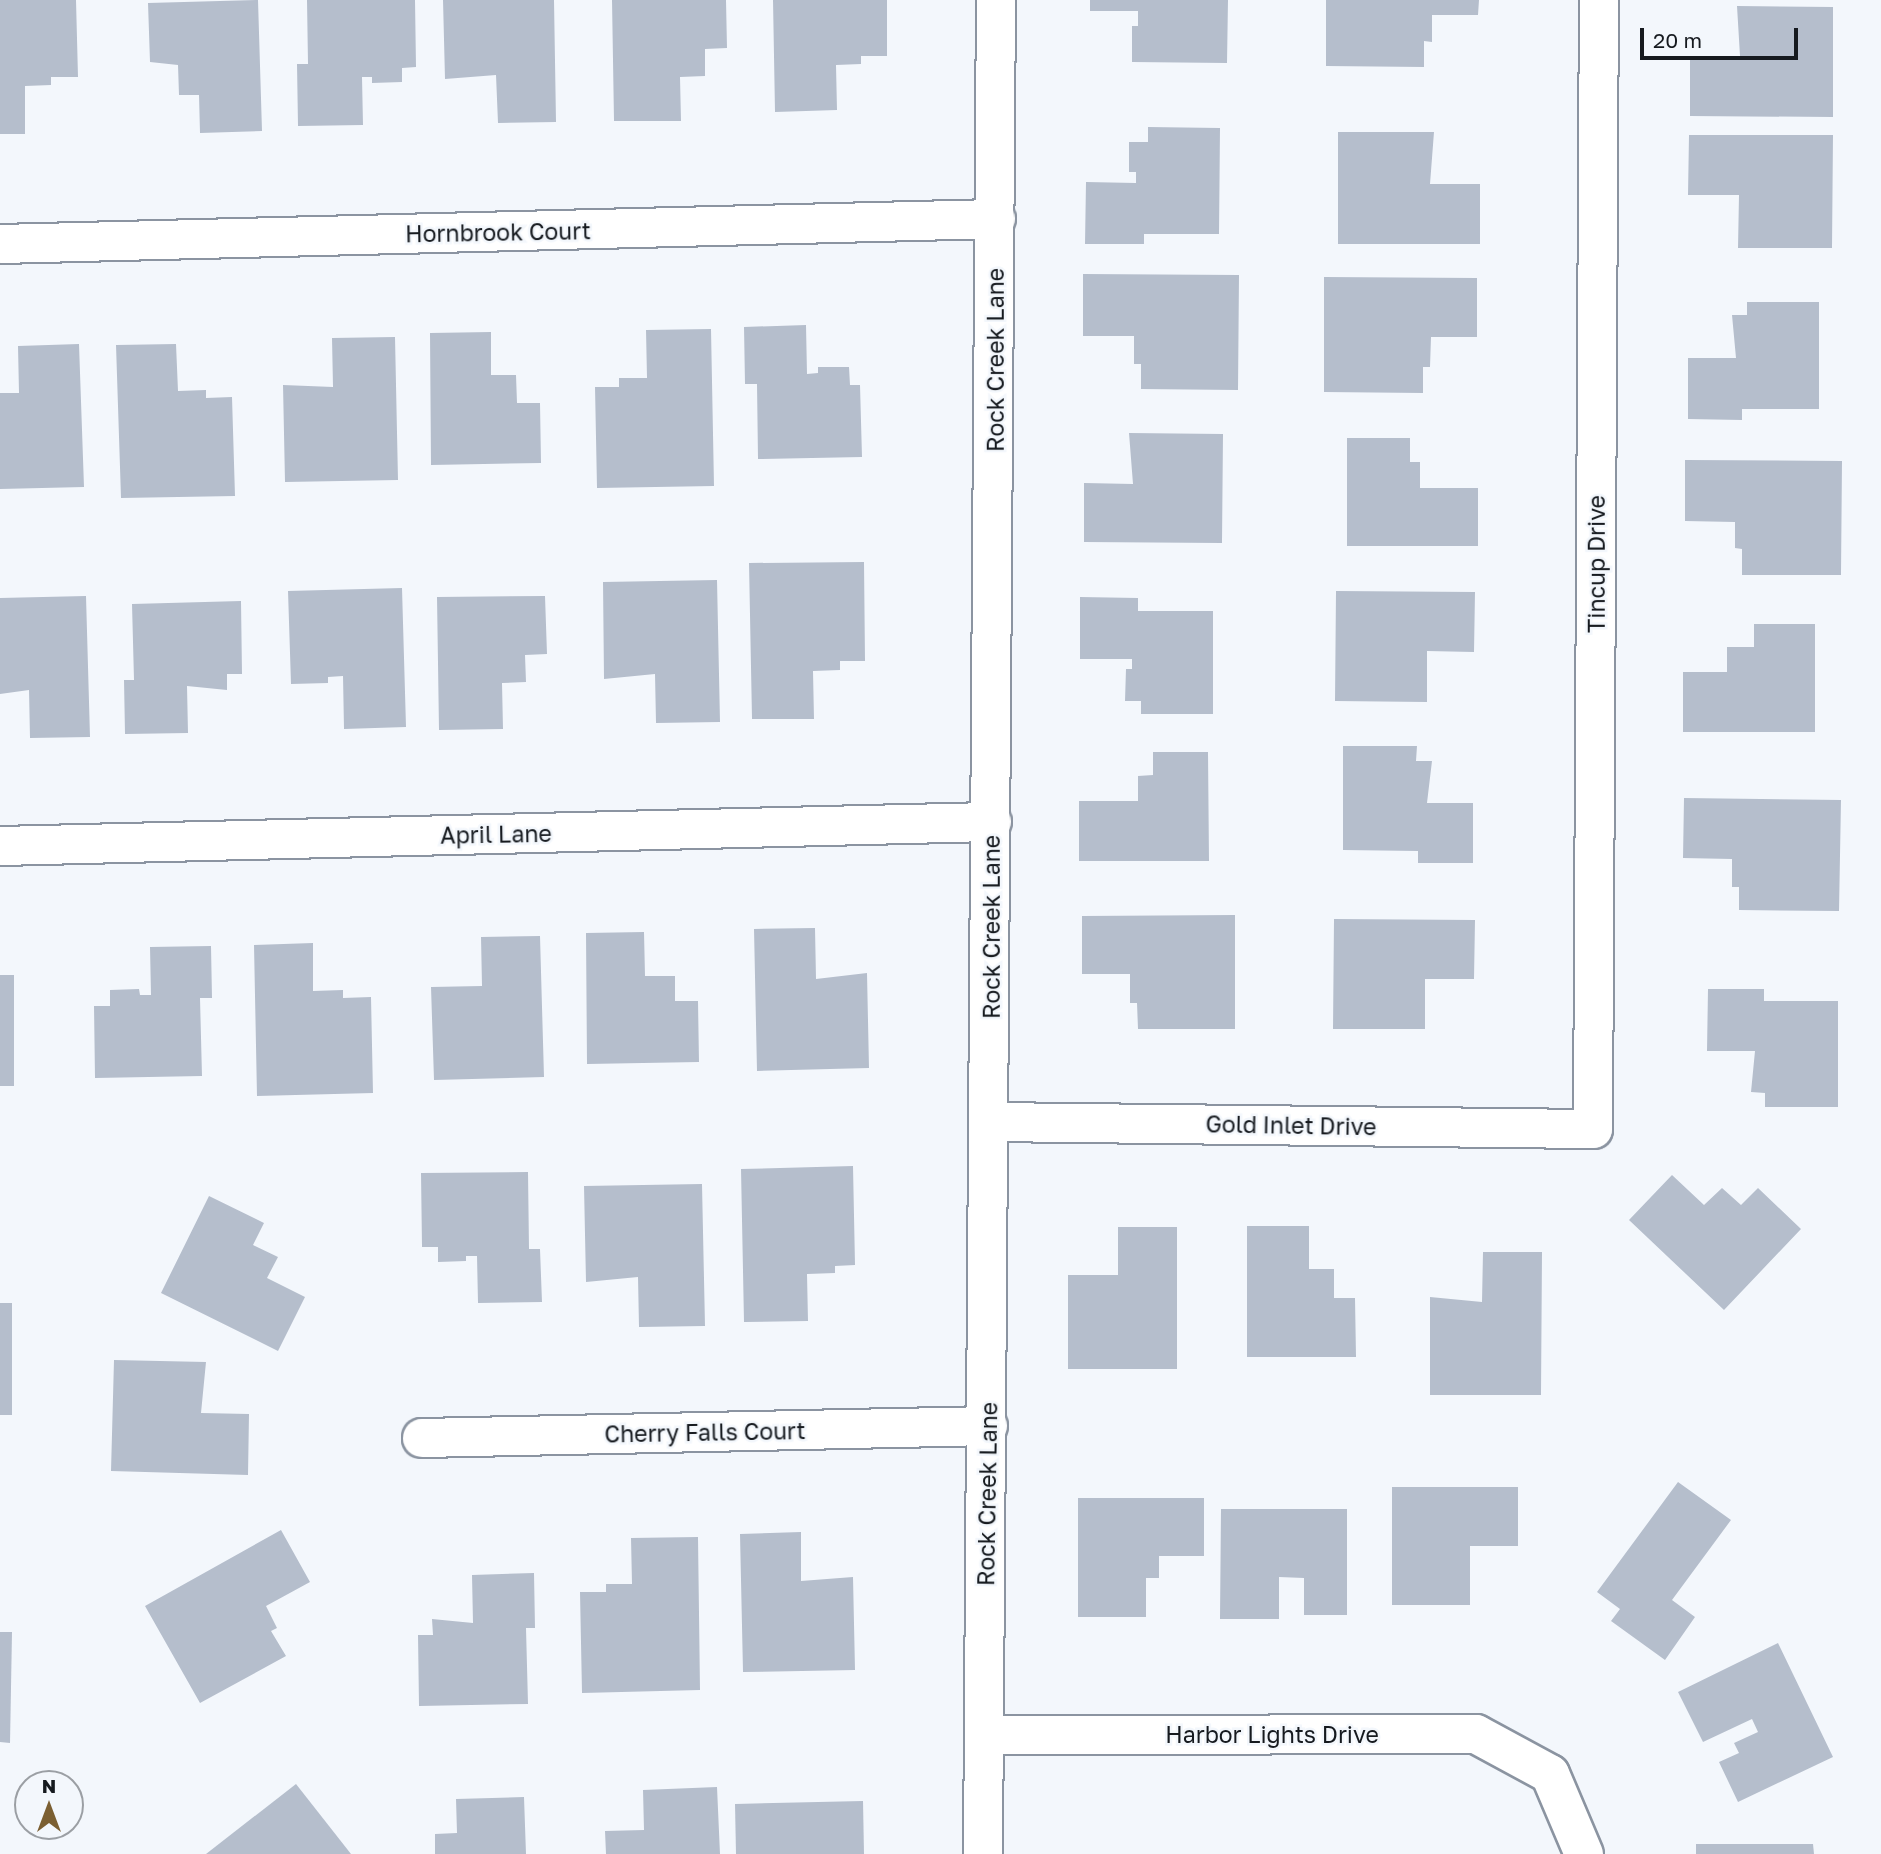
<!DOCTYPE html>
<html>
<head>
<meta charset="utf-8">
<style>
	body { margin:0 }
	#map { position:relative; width:1881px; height:1854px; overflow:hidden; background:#f3f7fc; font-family:"Golos Text",sans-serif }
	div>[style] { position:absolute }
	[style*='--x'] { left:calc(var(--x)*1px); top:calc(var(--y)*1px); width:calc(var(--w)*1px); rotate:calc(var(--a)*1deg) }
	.building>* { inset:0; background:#b5becc }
	.roads { filter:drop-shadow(2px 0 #8b94a1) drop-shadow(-2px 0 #8b94a1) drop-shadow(0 2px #8b94a1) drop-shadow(0 -2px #8b94a1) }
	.street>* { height:38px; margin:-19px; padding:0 19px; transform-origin:19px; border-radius:19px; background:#fff }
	span { translate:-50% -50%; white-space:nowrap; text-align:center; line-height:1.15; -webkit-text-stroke:5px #f3f7fc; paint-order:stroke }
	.street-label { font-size:23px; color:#161a1f }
	.north { position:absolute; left:14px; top:1770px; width:70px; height:70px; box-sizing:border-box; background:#f3f7fc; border:2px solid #9b9fa4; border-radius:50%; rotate:0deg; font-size:19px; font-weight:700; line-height:28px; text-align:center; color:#161a1f }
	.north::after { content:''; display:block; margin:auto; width:24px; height:32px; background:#7b5f32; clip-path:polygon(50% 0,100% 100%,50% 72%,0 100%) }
	.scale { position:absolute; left:1640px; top:28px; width:158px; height:32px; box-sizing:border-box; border:4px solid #161a1f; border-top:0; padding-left:9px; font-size:21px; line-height:24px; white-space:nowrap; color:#161a1f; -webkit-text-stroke:5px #f3f7fc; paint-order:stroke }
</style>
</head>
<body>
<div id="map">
	<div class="building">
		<i style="clip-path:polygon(0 0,76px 0,78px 77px,51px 77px,51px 85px,25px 86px,25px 134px,0 134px)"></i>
		<i style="clip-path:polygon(258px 0,262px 131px,200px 133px,199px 95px,179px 95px,178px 65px,150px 62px,148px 3px)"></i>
		<i style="clip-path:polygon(307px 0,415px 0,416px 67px,402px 68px,402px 82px,372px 83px,372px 77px,362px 77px,363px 125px,298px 126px,297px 64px,308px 64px)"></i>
		<i style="clip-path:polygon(443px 0,554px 0,556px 122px,498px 123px,496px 75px,445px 79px)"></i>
		<i style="clip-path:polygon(612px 0,726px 0,727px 48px,705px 49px,705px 76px,680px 77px,681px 121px,614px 121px)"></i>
		<i style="clip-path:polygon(773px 0,887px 0,887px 56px,861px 56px,861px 64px,836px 65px,837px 110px,775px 112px)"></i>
		<i style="clip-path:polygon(1090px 0,1228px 0,1227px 63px,1132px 62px,1132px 26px,1138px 26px,1138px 11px,1090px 11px)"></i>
		<i style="clip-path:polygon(1326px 0,1479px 0,1478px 15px,1432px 15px,1432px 42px,1424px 41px,1424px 67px,1326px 66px)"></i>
		<i style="clip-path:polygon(1737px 6px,1833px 7px,1833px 117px,1690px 116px,1690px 56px,1740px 56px)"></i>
		<i style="clip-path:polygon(1148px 127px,1220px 128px,1219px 234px,1144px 234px,1144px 244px,1085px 244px,1086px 182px,1136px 183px,1136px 172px,1129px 172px,1129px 142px,1148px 142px)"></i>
		<i style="clip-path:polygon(1338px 132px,1434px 132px,1430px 184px,1480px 184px,1480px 244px,1338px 244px)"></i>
		<i style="clip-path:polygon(1689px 135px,1833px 135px,1832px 248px,1738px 248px,1739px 195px,1688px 195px)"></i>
		<i style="clip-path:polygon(1083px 274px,1239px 275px,1238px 390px,1141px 389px,1141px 364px,1134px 364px,1134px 336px,1083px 336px)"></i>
		<i style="clip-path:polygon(1324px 277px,1477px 278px,1477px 337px,1431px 337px,1430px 367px,1423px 367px,1423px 393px,1324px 392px)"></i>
		<i style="clip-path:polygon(1747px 302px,1819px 302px,1819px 409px,1742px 409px,1742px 420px,1688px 419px,1688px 358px,1736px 358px,1732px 315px,1747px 315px)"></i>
		<i style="clip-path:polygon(806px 325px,807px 374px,818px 373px,818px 367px,849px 367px,850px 385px,860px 385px,862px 457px,758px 459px,757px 384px,745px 384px,744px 327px)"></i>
		<i style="clip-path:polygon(711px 329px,714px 486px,597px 488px,595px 387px,619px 387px,619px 378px,647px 378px,646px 330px)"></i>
		<i style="clip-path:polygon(491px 332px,491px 375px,516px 375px,517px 403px,540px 403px,541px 463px,431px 465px,430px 333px)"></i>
		<i style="clip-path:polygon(395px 337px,398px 480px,285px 482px,283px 385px,333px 387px,332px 338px)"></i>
		<i style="clip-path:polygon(79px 344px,84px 487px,0 489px,0 393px,19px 393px,18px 346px)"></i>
		<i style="clip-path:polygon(176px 344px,178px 391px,206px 390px,206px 398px,232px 397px,235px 496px,121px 498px,116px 345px)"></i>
		<i style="clip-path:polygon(1129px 433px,1223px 434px,1222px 543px,1084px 542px,1084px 483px,1133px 484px)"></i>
		<i style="clip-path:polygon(1347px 438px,1410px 438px,1410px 462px,1420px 462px,1420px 488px,1478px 488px,1478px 546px,1347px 546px)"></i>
		<i style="clip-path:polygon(1685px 460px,1842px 461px,1841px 575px,1742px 575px,1742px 549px,1735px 548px,1735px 522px,1685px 521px)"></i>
		<i style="clip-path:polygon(864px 562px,865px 661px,840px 661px,840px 670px,813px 671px,814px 719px,752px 719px,749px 563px)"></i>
		<i style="clip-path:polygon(717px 580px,720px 722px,656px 723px,655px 674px,604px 679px,603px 582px)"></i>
		<i style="clip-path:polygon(402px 588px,406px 727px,344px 729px,343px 676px,328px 677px,328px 683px,291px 684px,288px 591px)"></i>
		<i style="clip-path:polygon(1336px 591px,1475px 592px,1474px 652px,1427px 651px,1427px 702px,1335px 701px)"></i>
		<i style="clip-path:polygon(86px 596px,90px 737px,30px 738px,29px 690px,0 694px,0 598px)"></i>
		<i style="clip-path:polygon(545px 596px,547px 654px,525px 655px,526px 682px,502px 683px,503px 729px,439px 730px,437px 597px)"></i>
		<i style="clip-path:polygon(1080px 597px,1138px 598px,1138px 611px,1213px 611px,1213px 714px,1141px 714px,1141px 701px,1125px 701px,1126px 669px,1132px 669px,1132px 659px,1080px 659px)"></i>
		<i style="clip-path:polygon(241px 601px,242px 674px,227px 674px,227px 690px,187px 686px,188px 733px,125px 734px,124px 680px,134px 680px,132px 604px)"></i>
		<i style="clip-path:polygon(1754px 624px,1815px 624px,1815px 732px,1683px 732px,1683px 672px,1727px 672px,1727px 647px,1754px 647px)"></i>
		<i style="clip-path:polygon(1343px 746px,1417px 746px,1416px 761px,1432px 761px,1427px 803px,1473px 803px,1473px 863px,1418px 863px,1418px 851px,1343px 850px)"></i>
		<i style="clip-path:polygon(1153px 752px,1208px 752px,1209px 861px,1079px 861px,1079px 801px,1138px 801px,1138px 776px,1153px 775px)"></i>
		<i style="clip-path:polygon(1684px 798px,1841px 800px,1839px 911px,1739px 910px,1739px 887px,1732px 887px,1732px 859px,1683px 858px)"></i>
		<i style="clip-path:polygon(1235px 915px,1235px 1029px,1138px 1029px,1137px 1003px,1130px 1003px,1130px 974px,1082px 974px,1082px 916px)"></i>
		<i style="clip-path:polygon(1334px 919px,1475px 920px,1474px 979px,1425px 979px,1425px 1029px,1333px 1029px)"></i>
		<i style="clip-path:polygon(815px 928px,816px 979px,867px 973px,869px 1068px,757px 1071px,754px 929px)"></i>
		<i style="clip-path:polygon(644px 932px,645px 976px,675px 976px,675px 1001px,698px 1001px,699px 1062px,587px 1064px,586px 933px)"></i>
		<i style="clip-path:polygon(540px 936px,544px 1077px,434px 1080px,431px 987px,482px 986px,481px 937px)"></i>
		<i style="clip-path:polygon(313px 943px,313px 991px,343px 990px,343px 998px,371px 997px,373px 1093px,257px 1096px,254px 945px)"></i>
		<i style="clip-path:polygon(211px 946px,212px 998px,200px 998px,202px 1076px,95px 1078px,94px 1006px,110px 1006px,110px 990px,139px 989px,140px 995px,151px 995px,150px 947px)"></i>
		<i style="clip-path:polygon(0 975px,14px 975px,14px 1086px,0 1086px)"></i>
		<i style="clip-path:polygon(1708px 989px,1764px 989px,1764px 1001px,1838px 1001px,1838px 1107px,1765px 1107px,1765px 1093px,1751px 1092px,1755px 1051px,1707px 1051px)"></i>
		<i style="clip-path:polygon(853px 1166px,855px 1265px,835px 1266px,835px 1273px,807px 1274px,808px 1321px,744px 1322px,741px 1169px)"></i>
		<i style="clip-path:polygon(528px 1172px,529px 1249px,540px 1249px,542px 1302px,478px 1303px,477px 1256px,466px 1256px,466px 1261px,438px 1262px,438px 1247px,422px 1247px,421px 1173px)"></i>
		<i style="clip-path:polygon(1672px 1175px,1704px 1205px,1722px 1188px,1741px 1205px,1758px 1188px,1801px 1229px,1724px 1310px,1629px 1220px)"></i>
		<i style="clip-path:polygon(702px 1184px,705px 1326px,639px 1327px,638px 1277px,586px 1282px,584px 1186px)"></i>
		<i style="clip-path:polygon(209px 1196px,264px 1223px,253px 1245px,278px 1257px,267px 1278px,305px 1297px,278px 1351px,161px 1293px)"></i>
		<i style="clip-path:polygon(1247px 1226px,1309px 1226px,1309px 1269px,1334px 1269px,1334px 1298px,1355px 1298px,1356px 1357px,1247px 1357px)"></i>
		<i style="clip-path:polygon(1118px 1227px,1177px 1227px,1177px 1369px,1068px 1369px,1068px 1275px,1118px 1275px)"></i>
		<i style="clip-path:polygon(1483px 1252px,1542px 1252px,1541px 1395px,1430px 1395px,1430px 1297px,1482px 1302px)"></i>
		<i style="clip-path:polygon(0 1303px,12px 1303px,12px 1415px,0 1415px)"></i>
		<i style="clip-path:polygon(114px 1360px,206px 1362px,201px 1413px,249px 1414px,248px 1475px,111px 1471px)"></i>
		<i style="clip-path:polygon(1678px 1482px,1731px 1520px,1672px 1600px,1695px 1617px,1665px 1660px,1611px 1621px,1620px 1609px,1597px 1592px)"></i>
		<i style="clip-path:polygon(1392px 1487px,1518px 1487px,1518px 1546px,1470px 1546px,1470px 1605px,1392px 1605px)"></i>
		<i style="clip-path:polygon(1078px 1498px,1204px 1498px,1204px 1556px,1159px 1556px,1159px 1578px,1146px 1578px,1146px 1617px,1078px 1617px)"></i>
		<i style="clip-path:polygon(1221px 1509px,1347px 1509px,1347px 1615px,1304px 1615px,1304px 1578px,1279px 1577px,1279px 1619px,1220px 1619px)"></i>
		<i style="clip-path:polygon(281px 1530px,310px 1582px,266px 1606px,277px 1628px,271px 1631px,286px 1656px,200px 1703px,145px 1606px)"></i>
		<i style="clip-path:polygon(801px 1532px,801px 1581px,853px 1577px,855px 1670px,743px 1672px,740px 1534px)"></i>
		<i style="clip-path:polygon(698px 1537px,700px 1690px,582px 1693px,580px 1592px,606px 1592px,606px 1584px,632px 1584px,631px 1538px)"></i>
		<i style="clip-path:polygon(534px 1573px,535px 1628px,526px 1628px,528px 1704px,419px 1706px,418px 1635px,433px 1635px,432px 1619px,473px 1623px,472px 1575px)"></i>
		<i style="clip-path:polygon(0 1632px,12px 1632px,10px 1743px,0 1742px)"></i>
		<i style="clip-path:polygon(1778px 1643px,1833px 1757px,1738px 1802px,1719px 1762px,1739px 1753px,1734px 1743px,1758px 1732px,1752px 1719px,1703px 1742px,1678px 1692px)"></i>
		<i style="clip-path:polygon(296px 1784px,351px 1854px,206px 1854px)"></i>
		<i style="clip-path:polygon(717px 1787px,720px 1854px,606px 1854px,605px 1831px,644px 1830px,643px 1790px)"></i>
		<i style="clip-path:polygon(524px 1797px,526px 1854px,435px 1854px,435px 1834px,457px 1833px,456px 1799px)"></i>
		<i style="clip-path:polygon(863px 1801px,864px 1854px,736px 1854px,735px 1804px)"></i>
		<i style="clip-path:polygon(1696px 1844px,1813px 1844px,1814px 1854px,1696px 1854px)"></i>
	</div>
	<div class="roads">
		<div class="street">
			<i style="--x:0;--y:244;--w:996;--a:-1.44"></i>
			<i style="--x:0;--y:846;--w:992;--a:-1.39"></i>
			<i style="--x:990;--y:1122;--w:603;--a:0.67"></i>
			<i style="--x:1593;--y:1129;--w:1129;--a:-89.7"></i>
			<i style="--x:422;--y:1438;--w:566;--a:-1.21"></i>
			<i style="--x:984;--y:1735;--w:492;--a:-0.1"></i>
			<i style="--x:1476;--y:1734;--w:84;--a:28.4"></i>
			<i style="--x:1550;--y:1774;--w:87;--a:67"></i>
			<i style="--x:983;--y:1854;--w:1854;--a:-89.6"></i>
		</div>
	</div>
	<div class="street-label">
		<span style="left:498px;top:232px;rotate:-1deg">Hornbrook Court</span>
		<span style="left:995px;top:360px;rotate:-90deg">Rock Creek Lane</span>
		<span style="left:1596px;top:564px;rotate:-90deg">Tincup Drive</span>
		<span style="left:496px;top:834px;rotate:-1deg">April Lane</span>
		<span style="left:991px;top:927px;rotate:-90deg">Rock Creek Lane</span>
		<span style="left:1291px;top:1125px;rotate:1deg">Gold Inlet Drive</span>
		<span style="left:705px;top:1432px;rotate:-1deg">Cherry Falls Court</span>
		<span style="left:987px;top:1494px;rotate:-89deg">Rock Creek Lane</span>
		<span style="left:1272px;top:1734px">Harbor Lights Drive</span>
	</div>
	<div class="north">N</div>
	<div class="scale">20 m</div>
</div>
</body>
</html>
